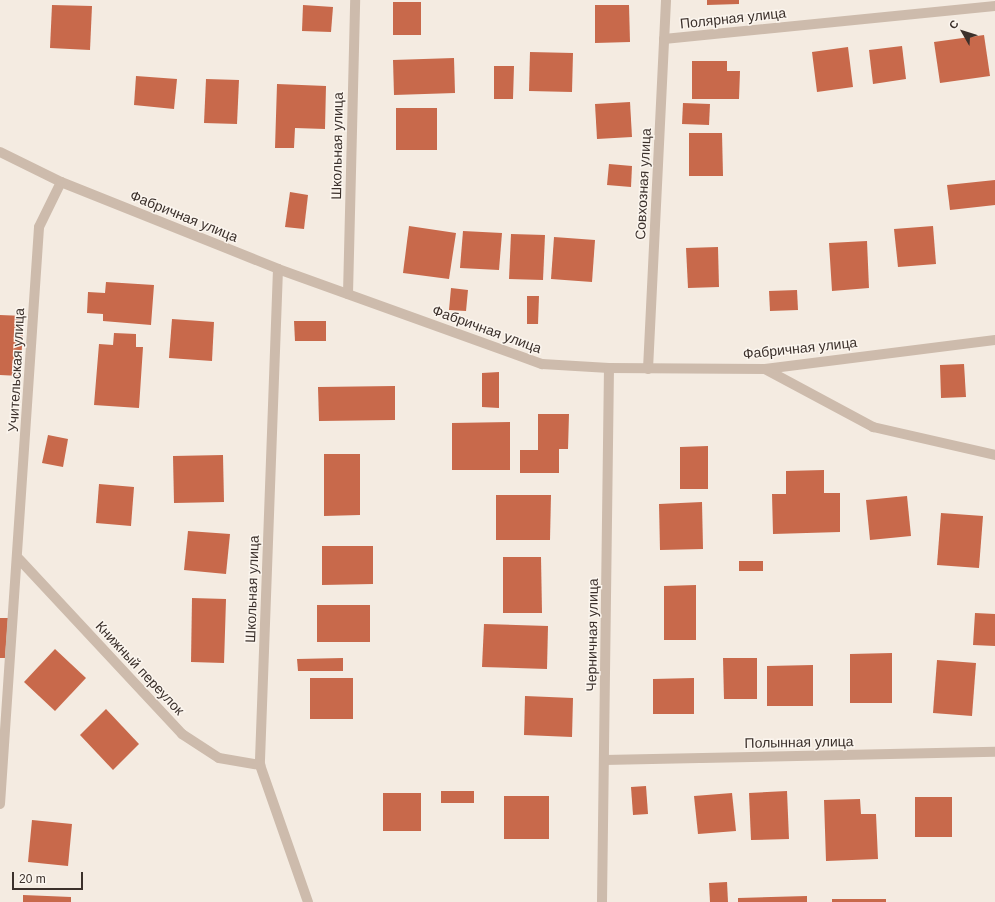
<!DOCTYPE html>
<html>
<head>
<meta charset="utf-8">
<style>
	body { margin:0 }
	#map { position:relative; width:995px; height:902px; overflow:hidden; background:#f4ebe1; font-family:Arial,sans-serif }
	div>[style] { position:absolute }
	[style*='--x'] { left:calc(var(--x)*1px); top:calc(var(--y)*1px); width:calc(var(--w)*1px); rotate:calc(var(--a)*1deg) }
	.building>* { inset:0; background:#c8694b }
	.minor>* { height:10px; margin:-5px; padding:0 5px; transform-origin:5px; border-radius:5px; background:#cdbbac }
	.tertiary>* { height:10px; margin:-5px; padding:0 5px; transform-origin:5px; border-radius:5px; background:#cdbbac }
	span { translate:-50% -50%; white-space:nowrap; text-align:center; line-height:1.15; -webkit-text-stroke:3px #fbf5ee; paint-order:stroke }
	.street-label { font-size:14px; color:#3b302b }
	.north { position:absolute; left:943px; top:12px; width:40px; height:40px; -webkit-text-stroke:3px #fbf5ee; paint-order:stroke; rotate:309deg; font-size:11px; font-weight:700; line-height:16px; text-align:center; color:#3b302b }
	.north::after { content:''; display:block; margin:auto; width:14px; height:18px; background:#3b302b; clip-path:polygon(50% 0,100% 100%,50% 72%,0 100%) }
	.scale { position:absolute; left:12px; top:872px; width:71px; height:18px; box-sizing:border-box; border:2px solid #3b302b; border-top:0; padding-left:5px; font-size:12px; line-height:14px; white-space:nowrap; color:#3b302b; -webkit-text-stroke:3px #fbf5ee; paint-order:stroke }
</style>
</head>
<body>
<div id="map">
	<div class="building">
		<i style="clip-path:polygon(707px 0,739px 0,739px 4px,707px 5px)"></i>
		<i style="clip-path:polygon(393px 2px,421px 2px,421px 35px,393px 35px)"></i>
		<i style="clip-path:polygon(52px 5px,92px 6px,90px 50px,50px 48px)"></i>
		<i style="clip-path:polygon(303px 5px,333px 7px,331px 32px,302px 31px)"></i>
		<i style="clip-path:polygon(595px 5px,629px 5px,630px 42px,595px 43px)"></i>
		<i style="clip-path:polygon(984px 35px,990px 76px,940px 83px,934px 42px)"></i>
		<i style="clip-path:polygon(902px 46px,906px 79px,873px 84px,869px 50px)"></i>
		<i style="clip-path:polygon(848px 47px,853px 87px,817px 92px,812px 52px)"></i>
		<i style="clip-path:polygon(530px 52px,573px 53px,572px 92px,529px 91px)"></i>
		<i style="clip-path:polygon(454px 58px,455px 93px,394px 95px,393px 60px)"></i>
		<i style="clip-path:polygon(692px 61px,727px 61px,727px 71px,740px 71px,739px 99px,692px 99px)"></i>
		<i style="clip-path:polygon(494px 66px,514px 66px,513px 99px,494px 99px)"></i>
		<i style="clip-path:polygon(136px 76px,177px 79px,174px 109px,134px 105px)"></i>
		<i style="clip-path:polygon(206px 79px,239px 80px,237px 124px,204px 123px)"></i>
		<i style="clip-path:polygon(277px 84px,326px 86px,325px 129px,295px 128px,294px 148px,275px 148px)"></i>
		<i style="clip-path:polygon(630px 102px,632px 137px,597px 139px,595px 104px)"></i>
		<i style="clip-path:polygon(683px 103px,710px 104px,709px 125px,682px 124px)"></i>
		<i style="clip-path:polygon(396px 108px,437px 108px,437px 150px,396px 150px)"></i>
		<i style="clip-path:polygon(689px 133px,722px 133px,723px 176px,689px 176px)"></i>
		<i style="clip-path:polygon(609px 164px,632px 166px,631px 187px,607px 185px)"></i>
		<i style="clip-path:polygon(995px 180px,995px 205px,950px 210px,947px 185px)"></i>
		<i style="clip-path:polygon(290px 192px,308px 195px,304px 229px,285px 227px)"></i>
		<i style="clip-path:polygon(409px 226px,456px 233px,449px 279px,403px 273px)"></i>
		<i style="clip-path:polygon(933px 226px,936px 264px,898px 267px,894px 229px)"></i>
		<i style="clip-path:polygon(463px 231px,502px 233px,499px 270px,460px 268px)"></i>
		<i style="clip-path:polygon(511px 234px,545px 235px,543px 280px,509px 279px)"></i>
		<i style="clip-path:polygon(554px 237px,595px 240px,592px 282px,551px 279px)"></i>
		<i style="clip-path:polygon(867px 241px,869px 288px,832px 291px,829px 243px)"></i>
		<i style="clip-path:polygon(718px 247px,719px 287px,688px 288px,686px 248px)"></i>
		<i style="clip-path:polygon(106px 282px,154px 285px,151px 325px,103px 321px,103px 314px,87px 313px,88px 292px,105px 293px)"></i>
		<i style="clip-path:polygon(451px 288px,468px 290px,466px 311px,449px 310px)"></i>
		<i style="clip-path:polygon(797px 290px,798px 310px,770px 311px,769px 291px)"></i>
		<i style="clip-path:polygon(527px 296px,539px 296px,538px 324px,527px 324px)"></i>
		<i style="clip-path:polygon(0 315px,24px 316px,20px 376px,0 375px)"></i>
		<i style="clip-path:polygon(172px 319px,214px 322px,212px 361px,169px 358px)"></i>
		<i style="clip-path:polygon(294px 321px,326px 321px,326px 341px,295px 341px)"></i>
		<i style="clip-path:polygon(114px 333px,136px 334px,136px 347px,143px 347px,139px 408px,94px 405px,99px 344px,113px 345px)"></i>
		<i style="clip-path:polygon(964px 364px,966px 397px,941px 398px,940px 365px)"></i>
		<i style="clip-path:polygon(499px 372px,499px 408px,482px 407px,482px 373px)"></i>
		<i style="clip-path:polygon(395px 386px,395px 420px,319px 421px,318px 387px)"></i>
		<i style="clip-path:polygon(538px 414px,569px 414px,568px 449px,559px 449px,559px 473px,520px 473px,520px 450px,538px 450px)"></i>
		<i style="clip-path:polygon(510px 422px,510px 470px,452px 470px,452px 423px)"></i>
		<i style="clip-path:polygon(48px 435px,68px 439px,63px 467px,42px 463px)"></i>
		<i style="clip-path:polygon(708px 446px,708px 489px,680px 489px,680px 447px)"></i>
		<i style="clip-path:polygon(324px 454px,360px 454px,360px 515px,324px 516px)"></i>
		<i style="clip-path:polygon(223px 455px,224px 502px,174px 503px,173px 456px)"></i>
		<i style="clip-path:polygon(824px 470px,824px 493px,840px 493px,840px 532px,773px 534px,772px 494px,786px 494px,786px 471px)"></i>
		<i style="clip-path:polygon(99px 484px,134px 487px,131px 526px,96px 523px)"></i>
		<i style="clip-path:polygon(496px 495px,551px 495px,550px 540px,496px 540px)"></i>
		<i style="clip-path:polygon(907px 496px,911px 536px,870px 540px,866px 500px)"></i>
		<i style="clip-path:polygon(702px 502px,703px 549px,660px 550px,659px 504px)"></i>
		<i style="clip-path:polygon(941px 513px,983px 516px,979px 568px,937px 565px)"></i>
		<i style="clip-path:polygon(188px 531px,230px 534px,226px 574px,184px 570px)"></i>
		<i style="clip-path:polygon(322px 546px,373px 546px,373px 584px,322px 585px)"></i>
		<i style="clip-path:polygon(503px 557px,541px 557px,542px 613px,503px 613px)"></i>
		<i style="clip-path:polygon(739px 561px,763px 561px,763px 571px,739px 571px)"></i>
		<i style="clip-path:polygon(696px 585px,696px 640px,664px 640px,664px 586px)"></i>
		<i style="clip-path:polygon(192px 598px,226px 599px,224px 663px,191px 662px)"></i>
		<i style="clip-path:polygon(317px 605px,370px 605px,370px 642px,317px 642px)"></i>
		<i style="clip-path:polygon(975px 613px,995px 614px,995px 646px,973px 645px)"></i>
		<i style="clip-path:polygon(0 618px,8px 618px,5px 658px,0 658px)"></i>
		<i style="clip-path:polygon(484px 624px,548px 626px,547px 669px,482px 667px)"></i>
		<i style="clip-path:polygon(55px 649px,86px 678px,55px 711px,24px 682px)"></i>
		<i style="clip-path:polygon(892px 653px,892px 703px,850px 703px,850px 654px)"></i>
		<i style="clip-path:polygon(343px 658px,343px 671px,298px 671px,297px 659px)"></i>
		<i style="clip-path:polygon(723px 658px,757px 658px,757px 699px,724px 699px)"></i>
		<i style="clip-path:polygon(937px 660px,976px 663px,972px 716px,933px 713px)"></i>
		<i style="clip-path:polygon(813px 665px,813px 706px,767px 706px,767px 666px)"></i>
		<i style="clip-path:polygon(310px 678px,353px 678px,353px 719px,310px 719px)"></i>
		<i style="clip-path:polygon(694px 678px,694px 714px,653px 714px,653px 679px)"></i>
		<i style="clip-path:polygon(525px 696px,573px 698px,572px 737px,524px 735px)"></i>
		<i style="clip-path:polygon(106px 709px,139px 744px,113px 770px,80px 735px)"></i>
		<i style="clip-path:polygon(646px 786px,648px 814px,633px 815px,631px 787px)"></i>
		<i style="clip-path:polygon(441px 791px,474px 791px,474px 803px,441px 803px)"></i>
		<i style="clip-path:polygon(787px 791px,789px 839px,751px 840px,749px 793px)"></i>
		<i style="clip-path:polygon(383px 793px,421px 793px,421px 831px,383px 831px)"></i>
		<i style="clip-path:polygon(732px 793px,736px 831px,698px 834px,694px 796px)"></i>
		<i style="clip-path:polygon(504px 796px,549px 796px,549px 839px,504px 839px)"></i>
		<i style="clip-path:polygon(915px 797px,952px 797px,952px 837px,915px 837px)"></i>
		<i style="clip-path:polygon(860px 799px,861px 814px,876px 814px,878px 859px,826px 861px,824px 800px)"></i>
		<i style="clip-path:polygon(32px 820px,72px 824px,68px 866px,28px 862px)"></i>
		<i style="clip-path:polygon(727px 882px,728px 902px,710px 902px,709px 883px)"></i>
		<i style="clip-path:polygon(23px 895px,71px 897px,71px 902px,23px 902px)"></i>
		<i style="clip-path:polygon(807px 896px,807px 902px,738px 902px,738px 898px)"></i>
		<i style="clip-path:polygon(832px 899px,886px 899px,886px 902px,832px 902px)"></i>
	</div>
	<div class="minor">
		<i style="--x:664;--y:39;--w:333;--a:-5.7"></i>
		<i style="--x:278;--y:269;--w:496;--a:92.1"></i>
		<i style="--x:260;--y:765;--w:145;--a:70.7"></i>
		<i style="--x:648;--y:369;--w:369;--a:-87.2"></i>
		<i style="--x:765;--y:369;--w:123;--a:28.2"></i>
		<i style="--x:873;--y:427;--w:125;--a:12.9"></i>
		<i style="--x:19;--y:559;--w:239;--a:47"></i>
		<i style="--x:182;--y:734;--w:44;--a:33"></i>
		<i style="--x:219;--y:758;--w:42;--a:9.7"></i>
		<i style="--x:604;--y:760;--w:391;--a:-1.2"></i>
		<i style="--x:0;--y:804;--w:578;--a:-86.13"></i>
		<i style="--x:39;--y:227;--w:50;--a:-63.9"></i>
		<i style="--x:602;--y:902;--w:534;--a:-89.25"></i>
	</div>
	<div class="tertiary">
		<i style="--x:0;--y:152;--w:68;--a:26.2"></i>
		<i style="--x:61;--y:182;--w:234;--a:21.8"></i>
		<i style="--x:278;--y:269;--w:281;--a:19.8"></i>
		<i style="--x:542;--y:364;--w:67;--a:3.4"></i>
		<i style="--x:609;--y:368;--w:156;--a:0.4"></i>
		<i style="--x:765;--y:369;--w:232;--a:-7.2"></i>
		<i style="--x:348;--y:294;--w:294;--a:-88.6"></i>
	</div>
	<div class="street-label">
		<span style="left:733px;top:18px;rotate:-6deg">Полярная улица</span>
		<span style="left:337px;top:146px;rotate:-89deg">Школьная улица</span>
		<span style="left:643px;top:184px;rotate:-87deg">Совхозная улица</span>
		<span style="left:184px;top:216px;rotate:22deg">Фабричная улица</span>
		<span style="left:487px;top:329px;rotate:20deg">Фабричная улица</span>
		<span style="left:800px;top:348px;rotate:-6deg">Фабричная улица</span>
		<span style="left:16px;top:370px;rotate:-87deg">Учительская улица</span>
		<span style="left:252px;top:589px;rotate:-88deg">Школьная улица</span>
		<span style="left:592px;top:635px;rotate:-89deg">Черничная улица</span>
		<span style="left:140px;top:668px;rotate:47deg">Книжный переулок</span>
		<span style="left:799px;top:742px;rotate:-1deg">Полынная улица</span>
	</div>
	<div class="north">С</div>
	<div class="scale">20 m</div>
</div>
</body>
</html>
